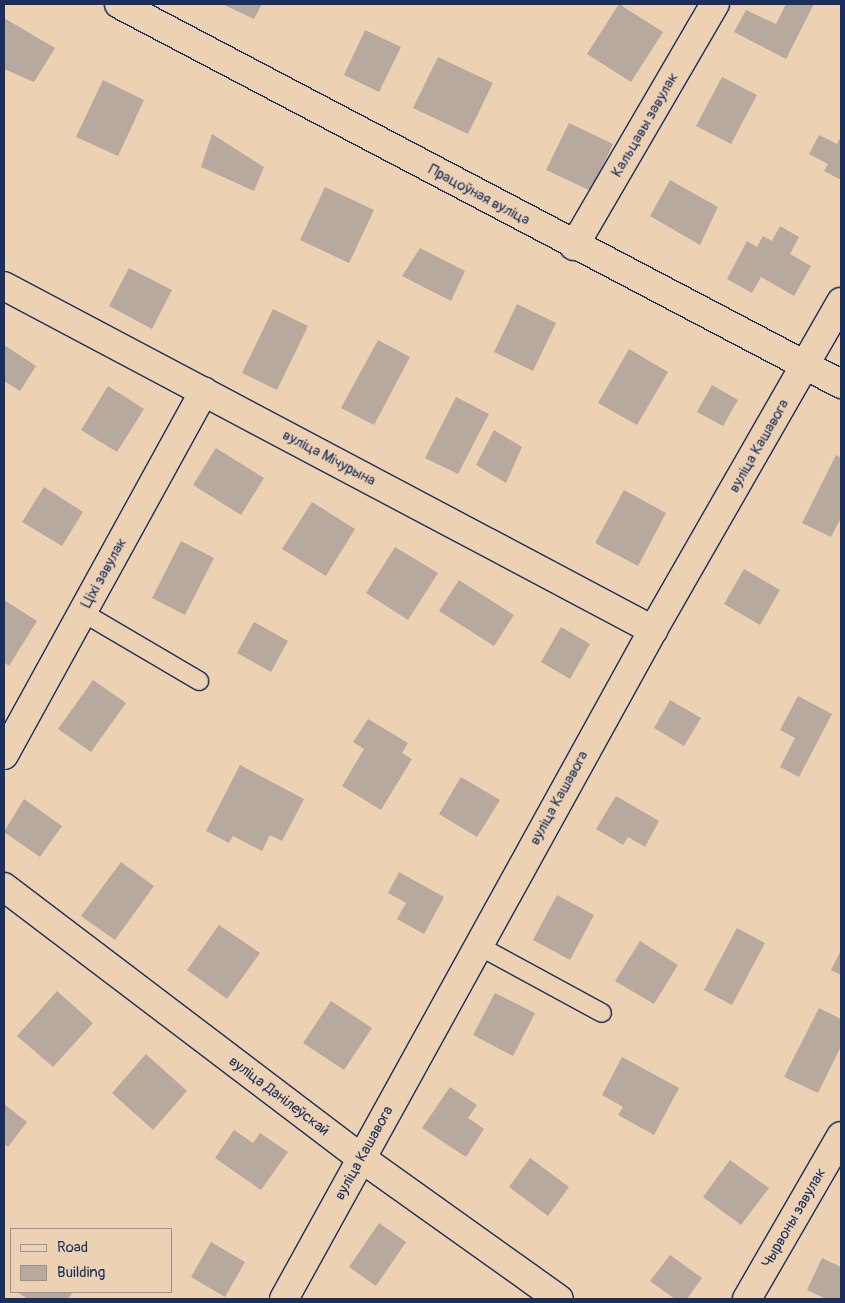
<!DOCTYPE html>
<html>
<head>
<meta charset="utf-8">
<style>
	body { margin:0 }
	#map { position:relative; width:845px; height:1303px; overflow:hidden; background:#ecd1b3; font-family:Pangolin,sans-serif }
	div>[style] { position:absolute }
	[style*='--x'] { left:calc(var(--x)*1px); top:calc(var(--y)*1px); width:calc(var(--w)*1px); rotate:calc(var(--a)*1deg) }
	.building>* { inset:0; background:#b8a99e }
	.roads { filter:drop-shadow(1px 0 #1b2f5e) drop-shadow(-1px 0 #1b2f5e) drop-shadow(0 1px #1b2f5e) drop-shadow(0 -1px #1b2f5e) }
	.lane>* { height:18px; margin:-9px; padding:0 9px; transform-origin:9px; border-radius:9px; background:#ecd1b3 }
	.street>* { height:28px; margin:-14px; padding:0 14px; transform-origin:14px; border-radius:14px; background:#ecd1b3 }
	.secondary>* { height:28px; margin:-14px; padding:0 14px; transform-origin:14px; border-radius:14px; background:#ecd1b3 }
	span { translate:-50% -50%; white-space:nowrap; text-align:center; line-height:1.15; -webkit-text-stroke:4px #ecd1b3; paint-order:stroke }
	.street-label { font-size:15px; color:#1b2f5e }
	.frame { position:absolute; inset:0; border:5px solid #1b2f5e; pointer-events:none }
	.legend { position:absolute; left:10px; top:1228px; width:162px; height:65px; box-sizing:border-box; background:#ecd1b3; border:1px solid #989091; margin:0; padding:6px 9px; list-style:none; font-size:15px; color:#1b2f5e }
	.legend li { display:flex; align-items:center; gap:10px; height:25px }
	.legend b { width:25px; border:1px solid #989091 }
</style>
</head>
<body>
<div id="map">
	<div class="building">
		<i style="clip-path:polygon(222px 4px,262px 4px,254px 19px)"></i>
		<i style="clip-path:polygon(619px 4px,663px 32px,631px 82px,587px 54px)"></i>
		<i style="clip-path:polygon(786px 4px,814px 4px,786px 59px,734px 32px,746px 10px,776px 24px)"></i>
		<i style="clip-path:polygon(4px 18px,55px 48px,34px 82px,4px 69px)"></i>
		<i style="clip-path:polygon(365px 30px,401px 47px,379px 92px,344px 75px)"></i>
		<i style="clip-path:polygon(438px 57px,493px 83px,468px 134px,413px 108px)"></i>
		<i style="clip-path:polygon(722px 77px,757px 95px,731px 144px,696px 126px)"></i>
		<i style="clip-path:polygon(103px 80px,144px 100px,118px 156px,76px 137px)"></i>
		<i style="clip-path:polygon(569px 123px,613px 144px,591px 191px,546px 170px)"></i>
		<i style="clip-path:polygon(212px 134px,264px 167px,254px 191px,201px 167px)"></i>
		<i style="clip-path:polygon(819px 135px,837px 144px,841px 136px,841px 180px,824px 171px,828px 164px,809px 154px)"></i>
		<i style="clip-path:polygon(670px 180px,718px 207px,700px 245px,650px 216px)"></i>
		<i style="clip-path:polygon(325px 187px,374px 210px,349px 263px,300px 240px)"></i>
		<i style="clip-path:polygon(780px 226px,799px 237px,790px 254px,811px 266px,794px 296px,761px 277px,752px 293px,727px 279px,747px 241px,757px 247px,763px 236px,772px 241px)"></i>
		<i style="clip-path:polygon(420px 248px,465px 271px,451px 301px,402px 276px)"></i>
		<i style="clip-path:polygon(129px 268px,172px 290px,152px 329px,109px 306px)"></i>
		<i style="clip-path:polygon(517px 304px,556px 323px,533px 371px,494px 352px)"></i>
		<i style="clip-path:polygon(273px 309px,308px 326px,277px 390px,242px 373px)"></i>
		<i style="clip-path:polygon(378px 340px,410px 357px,374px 425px,341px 408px)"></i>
		<i style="clip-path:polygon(4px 345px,36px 366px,20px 391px,4px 381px)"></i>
		<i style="clip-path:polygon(629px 349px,668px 372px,637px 425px,598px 403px)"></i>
		<i style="clip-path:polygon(712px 385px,738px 400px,723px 426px,697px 412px)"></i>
		<i style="clip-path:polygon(108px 386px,144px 409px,117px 452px,81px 430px)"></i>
		<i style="clip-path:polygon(456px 397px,489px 414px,458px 474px,425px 458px)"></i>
		<i style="clip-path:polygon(494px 430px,522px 447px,506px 483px,476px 465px)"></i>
		<i style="clip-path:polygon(216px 448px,264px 478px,241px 515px,193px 485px)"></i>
		<i style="clip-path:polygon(836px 455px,841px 458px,841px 518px,831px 537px,802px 523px)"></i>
		<i style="clip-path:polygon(44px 487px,83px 512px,62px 546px,22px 522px)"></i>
		<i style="clip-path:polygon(624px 490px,666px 513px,638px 566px,595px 543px)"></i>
		<i style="clip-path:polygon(312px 502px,355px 529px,326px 576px,282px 549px)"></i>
		<i style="clip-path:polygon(181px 541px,214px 558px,185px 615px,152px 598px)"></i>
		<i style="clip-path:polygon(395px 547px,438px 573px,408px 620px,366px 593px)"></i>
		<i style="clip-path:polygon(744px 569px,780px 590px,760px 625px,724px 604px)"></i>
		<i style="clip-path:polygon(459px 580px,514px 615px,494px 646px,439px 611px)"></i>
		<i style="clip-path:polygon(4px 600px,37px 621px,9px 666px,4px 662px)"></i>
		<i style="clip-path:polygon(254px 622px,288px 641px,271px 672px,237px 653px)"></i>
		<i style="clip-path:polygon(561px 627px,590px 644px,570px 679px,541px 662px)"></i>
		<i style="clip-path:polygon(93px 680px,126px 703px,91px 752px,58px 729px)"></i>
		<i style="clip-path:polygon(798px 696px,832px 714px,799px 777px,780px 767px,795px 738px,780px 730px)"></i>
		<i style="clip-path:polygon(670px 700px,701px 718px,684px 746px,654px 728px)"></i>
		<i style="clip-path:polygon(368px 719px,408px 743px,402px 753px,412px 759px,381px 810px,342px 786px,364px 749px,353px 742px)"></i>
		<i style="clip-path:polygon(240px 765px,304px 799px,282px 841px,270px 835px,262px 851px,233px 836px,229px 843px,206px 831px)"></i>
		<i style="clip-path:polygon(461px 777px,500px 800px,477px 837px,439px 814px)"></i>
		<i style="clip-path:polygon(616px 796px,659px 821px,645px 847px,628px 837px,623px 845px,596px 829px)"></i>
		<i style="clip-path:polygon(24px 799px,62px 826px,40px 857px,4px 832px)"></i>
		<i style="clip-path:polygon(121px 862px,154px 886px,115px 940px,81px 916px)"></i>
		<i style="clip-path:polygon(399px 872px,444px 897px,424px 934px,397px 919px,406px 903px,388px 893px)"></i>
		<i style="clip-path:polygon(557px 895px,594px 915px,570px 960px,533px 940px)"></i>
		<i style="clip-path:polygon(219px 925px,260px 953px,227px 999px,187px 970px)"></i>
		<i style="clip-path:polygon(737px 928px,765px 943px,732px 1005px,704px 990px)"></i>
		<i style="clip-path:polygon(640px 941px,678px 965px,654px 1004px,615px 981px)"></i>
		<i style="clip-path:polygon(841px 950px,841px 975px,831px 970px)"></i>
		<i style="clip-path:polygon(57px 991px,93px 1023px,53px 1067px,17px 1036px)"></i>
		<i style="clip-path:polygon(495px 993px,535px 1013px,513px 1056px,473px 1035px)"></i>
		<i style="clip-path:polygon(331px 1001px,372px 1028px,344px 1070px,303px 1043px)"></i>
		<i style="clip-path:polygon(819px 1008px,841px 1019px,841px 1046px,818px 1093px,784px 1077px)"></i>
		<i style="clip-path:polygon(146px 1054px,187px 1091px,153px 1130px,112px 1093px)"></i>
		<i style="clip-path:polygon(622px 1057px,679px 1088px,654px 1135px,618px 1115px,623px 1107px,602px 1095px)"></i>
		<i style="clip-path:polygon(450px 1087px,477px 1105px,468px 1118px,484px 1129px,466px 1157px,422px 1128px)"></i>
		<i style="clip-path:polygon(4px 1104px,27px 1122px,8px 1147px,4px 1144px)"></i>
		<i style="clip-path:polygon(234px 1130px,253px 1143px,260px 1133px,288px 1152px,261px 1190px,215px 1158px)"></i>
		<i style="clip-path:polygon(530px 1158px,569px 1187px,548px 1216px,509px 1187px)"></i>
		<i style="clip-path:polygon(730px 1160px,769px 1188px,741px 1225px,703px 1197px)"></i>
		<i style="clip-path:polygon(379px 1223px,406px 1242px,376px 1286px,349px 1267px)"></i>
		<i style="clip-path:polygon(211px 1242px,245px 1262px,225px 1297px,191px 1277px)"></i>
		<i style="clip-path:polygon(670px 1255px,702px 1278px,687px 1299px,675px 1299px,650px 1281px)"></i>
		<i style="clip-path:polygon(822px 1258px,841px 1267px,841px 1299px,826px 1299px,807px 1290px)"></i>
		<i style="clip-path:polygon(17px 1292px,73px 1292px,68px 1299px,28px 1299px)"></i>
	</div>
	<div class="roads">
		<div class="lane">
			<i style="--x:82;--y:612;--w:136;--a:30.5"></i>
			<i style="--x:477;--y:945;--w:142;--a:28.5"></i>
		</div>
		<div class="street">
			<i style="--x:574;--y:246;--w:280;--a:-59.8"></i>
			<i style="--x:4;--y:286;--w:735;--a:27.93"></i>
			<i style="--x:4;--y:755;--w:415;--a:-61.2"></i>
			<i style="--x:4;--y:887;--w:448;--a:37.2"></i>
			<i style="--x:361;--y:1158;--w:243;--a:35.5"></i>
			<i style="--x:284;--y:1299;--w:764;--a:-61.12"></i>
			<i style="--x:653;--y:630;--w:378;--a:-60.2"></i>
			<i style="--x:747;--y:1299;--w:188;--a:-60"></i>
		</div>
		<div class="secondary">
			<i style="--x:119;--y:4;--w:816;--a:27.76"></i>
		</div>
	</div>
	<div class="street-label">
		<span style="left:645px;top:125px;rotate:-60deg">Кальцавы завулак</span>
		<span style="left:479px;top:195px;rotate:28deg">Працоўная вуліца</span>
		<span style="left:759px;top:446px;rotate:-60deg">вуліца Кашавога</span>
		<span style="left:329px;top:458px;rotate:28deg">вуліца Мічурына</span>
		<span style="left:104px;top:573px;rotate:-61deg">Ціхі завулак</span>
		<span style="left:559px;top:798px;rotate:-61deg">вуліца Кашавога</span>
		<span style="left:279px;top:1096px;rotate:37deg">вуліца Данілеўскай</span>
		<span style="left:364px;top:1153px;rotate:-61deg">вуліца Кашавога</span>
		<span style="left:794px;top:1218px;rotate:-60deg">Чырвоны завулак</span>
	</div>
	<div class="frame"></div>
	<ul class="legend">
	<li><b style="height:6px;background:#ecd1b3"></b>Road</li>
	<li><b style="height:14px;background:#b8a99e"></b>Building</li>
	</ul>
</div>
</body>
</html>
